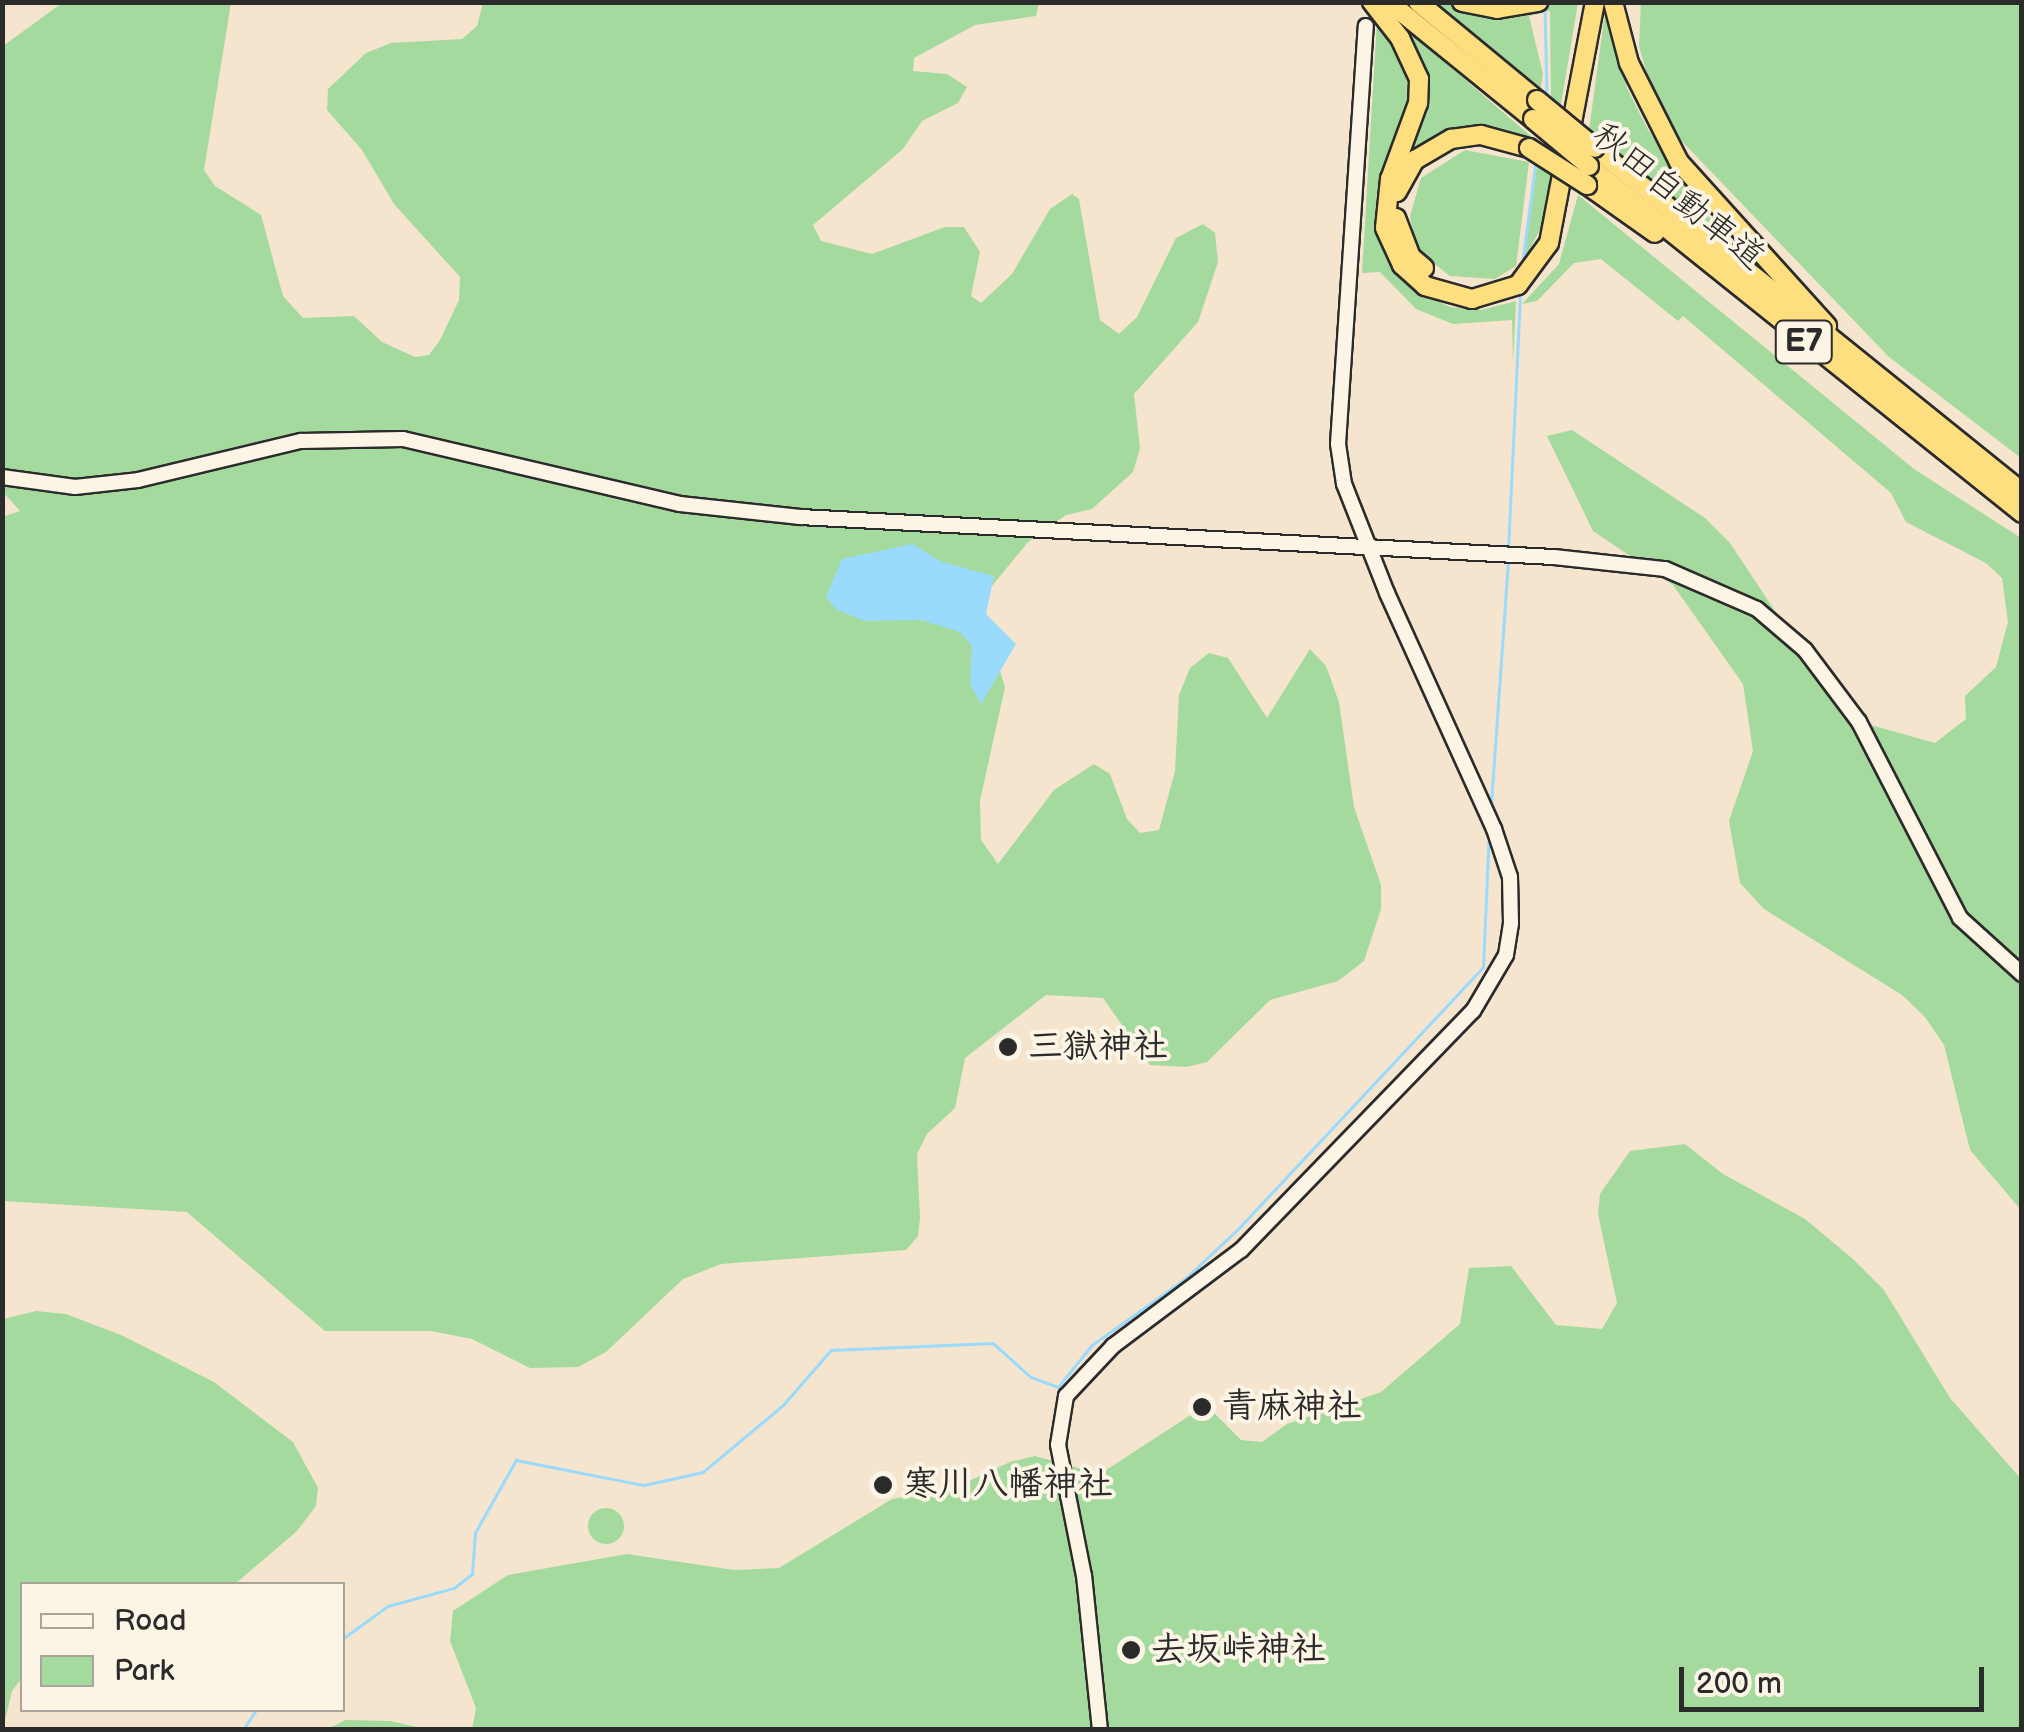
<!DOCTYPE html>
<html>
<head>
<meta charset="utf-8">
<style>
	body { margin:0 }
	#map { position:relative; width:2024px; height:1732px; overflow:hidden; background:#f5e5ce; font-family:"Balsamiq Sans","Klee One",sans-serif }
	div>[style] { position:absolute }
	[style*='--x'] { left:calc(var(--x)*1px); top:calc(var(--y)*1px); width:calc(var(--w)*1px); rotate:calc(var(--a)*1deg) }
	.green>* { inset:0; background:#a4da9d }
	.round { border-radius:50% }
	.water>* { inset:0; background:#9adafc }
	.stream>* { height:2.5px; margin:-1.25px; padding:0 1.25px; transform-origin:1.25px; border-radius:1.25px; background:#9adafc }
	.roads { filter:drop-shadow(2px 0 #2b2b2b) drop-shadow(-2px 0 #2b2b2b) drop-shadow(0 2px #2b2b2b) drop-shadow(0 -2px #2b2b2b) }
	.secondary>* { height:14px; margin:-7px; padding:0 7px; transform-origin:7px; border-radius:7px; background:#fcf5e5 }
	.highway>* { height:18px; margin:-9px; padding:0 9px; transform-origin:9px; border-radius:9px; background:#fedf80 }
	.bridges { filter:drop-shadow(2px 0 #2b2b2b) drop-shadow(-2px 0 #2b2b2b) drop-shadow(0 2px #2b2b2b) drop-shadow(0 -2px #2b2b2b) }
	.highway-bridge>* { height:18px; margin:-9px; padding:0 9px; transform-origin:9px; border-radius:9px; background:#fedf80 }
	.dots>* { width:28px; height:28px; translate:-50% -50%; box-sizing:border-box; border:5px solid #fcf5e5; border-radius:50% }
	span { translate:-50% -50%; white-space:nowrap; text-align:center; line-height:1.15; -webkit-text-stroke:8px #fcf5e5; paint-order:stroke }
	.shield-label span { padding:2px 8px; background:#fcf5e5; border:2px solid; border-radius:8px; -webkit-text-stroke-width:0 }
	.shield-label { font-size:32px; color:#2b2b2b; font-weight:700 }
	.street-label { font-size:35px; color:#2b2b2b }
	.poi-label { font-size:35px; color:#2b2b2b; font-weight:700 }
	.left { translate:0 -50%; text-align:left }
	.frame { position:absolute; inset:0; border:5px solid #2b2b2b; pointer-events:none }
	.legend { position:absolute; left:20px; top:1582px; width:325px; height:130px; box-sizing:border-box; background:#fcf5e5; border:2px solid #a8a49b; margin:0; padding:12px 18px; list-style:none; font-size:30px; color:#2b2b2b }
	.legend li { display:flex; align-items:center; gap:20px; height:50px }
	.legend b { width:50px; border:2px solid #a8a49b }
	.scale { position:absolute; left:1679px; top:1667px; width:305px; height:45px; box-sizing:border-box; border:5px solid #2b2b2b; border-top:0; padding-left:12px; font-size:30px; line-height:35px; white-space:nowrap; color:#2b2b2b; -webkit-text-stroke:8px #fcf5e5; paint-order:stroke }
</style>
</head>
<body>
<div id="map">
	<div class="green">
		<i style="clip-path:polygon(1641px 2px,2021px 3px,2021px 458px,1889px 357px,1675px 134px,1654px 98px,1639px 46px)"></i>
		<i style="clip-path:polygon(62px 3px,231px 3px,204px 170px,215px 186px,261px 215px,283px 296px,303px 318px,354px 316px,382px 342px,415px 357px,429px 355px,440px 340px,459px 300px,460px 277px,394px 204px,362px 150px,327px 110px,328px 89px,366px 53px,391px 43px,462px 39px,477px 26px,483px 3px,1039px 3px,1036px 16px,975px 25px,914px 58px,913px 71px,947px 74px,967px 87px,958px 103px,922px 121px,903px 149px,813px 225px,821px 241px,872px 254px,945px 227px,964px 227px,980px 252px,971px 296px,981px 303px,1012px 274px,1050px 209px,1072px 194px,1079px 199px,1100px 320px,1119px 334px,1137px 317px,1176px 238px,1203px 224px,1215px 233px,1218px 262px,1198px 322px,1134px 394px,1140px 448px,1133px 472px,1092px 509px,1066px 515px,1028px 542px,987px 592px,985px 623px,1005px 687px,980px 801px,981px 840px,998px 864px,1054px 790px,1094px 764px,1110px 774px,1127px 819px,1140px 833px,1159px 830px,1175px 771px,1179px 695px,1190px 668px,1209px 653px,1228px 658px,1267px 718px,1310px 649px,1326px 666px,1339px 702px,1354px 807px,1381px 885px,1381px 909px,1364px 961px,1338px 981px,1270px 1000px,1207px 1062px,1186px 1067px,1150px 1065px,1103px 998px,1046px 995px,965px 1058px,955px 1108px,927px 1134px,917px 1154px,920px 1218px,918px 1236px,906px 1250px,721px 1264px,683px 1279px,606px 1352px,578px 1367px,530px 1368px,472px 1339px,431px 1331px,325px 1331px,187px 1212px,3px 1201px,2px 517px,20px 511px,2px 491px,3px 46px)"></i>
		<i style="clip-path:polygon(1427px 3px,1527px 12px,1549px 3px,1578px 3px,1560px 110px,1551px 101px,1550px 11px,1529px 16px,1543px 74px,1540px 92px)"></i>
		<i style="clip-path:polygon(1606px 5px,1627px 88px,1647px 128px,1706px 214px,1757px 268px,1589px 130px)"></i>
		<i style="clip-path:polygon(1377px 21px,1400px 52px,1410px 95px,1380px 215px,1423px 294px,1450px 307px,1481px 310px,1516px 301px,1513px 363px,1512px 320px,1453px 324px,1416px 309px,1380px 272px,1362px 273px)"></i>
		<i style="clip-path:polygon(1412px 34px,1533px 138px,1531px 141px,1476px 131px,1400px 172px,1419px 120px)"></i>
		<i style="clip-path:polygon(1465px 150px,1529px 162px,1516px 266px,1495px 279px,1450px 276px,1422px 254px,1414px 235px,1410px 216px,1421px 178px)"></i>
		<i style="clip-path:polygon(1537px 166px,1552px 175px,1545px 220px,1524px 260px)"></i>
		<i style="clip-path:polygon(1578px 195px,1914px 469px,2021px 538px,2021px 1210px,1970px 1150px,1944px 1045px,1925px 1017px,1902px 995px,1764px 909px,1740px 883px,1729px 821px,1753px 751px,1743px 684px,1673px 585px,1593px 531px,1547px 436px,1572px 430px,1705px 518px,1730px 543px,1846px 718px,1935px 743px,1966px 719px,1965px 696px,1996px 667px,2008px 622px,2002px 578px,1986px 563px,1906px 522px,1891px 493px,1683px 316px,1678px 321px,1601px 259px,1574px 263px,1537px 301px,1522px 304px,1559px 264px)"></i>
		<i style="clip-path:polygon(1685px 1144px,1723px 1174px,1805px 1219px,1853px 1259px,1884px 1290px,1950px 1398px,2021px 1479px,2021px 1729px,472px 1729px,476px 1708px,450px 1641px,453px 1611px,508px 1575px,627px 1554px,734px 1570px,779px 1568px,892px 1499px,956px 1487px,1010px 1462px,1035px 1456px,1100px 1474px,1206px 1405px,1241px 1440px,1262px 1442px,1287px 1424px,1381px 1392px,1460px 1324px,1469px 1268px,1511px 1266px,1556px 1325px,1602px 1329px,1617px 1303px,1598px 1214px,1600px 1194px,1630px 1151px)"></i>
		<i style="clip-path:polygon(36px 1311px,66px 1314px,121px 1335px,214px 1382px,293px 1442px,318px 1488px,316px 1506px,297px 1531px,235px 1584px,22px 1584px,22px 1678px,12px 1691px,3px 1729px,3px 1319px)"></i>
		<i class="round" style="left:588px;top:1508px;width:36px;height:36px"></i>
		<i style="clip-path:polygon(346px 1720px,390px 1721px,426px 1729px,327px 1729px)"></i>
	</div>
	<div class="water">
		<i style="clip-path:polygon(912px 544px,942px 562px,994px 576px,986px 614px,1016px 644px,981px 704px,970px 684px,972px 646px,960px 632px,921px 620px,865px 621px,837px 610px,826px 597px,842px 559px)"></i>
	</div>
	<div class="stream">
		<i style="--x:1545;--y:7;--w:90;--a:88.7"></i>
		<i style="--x:1522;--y:265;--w:107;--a:-82.5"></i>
		<i style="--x:1508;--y:550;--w:257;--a:-87.3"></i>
		<i style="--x:1491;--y:804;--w:247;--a:-86"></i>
		<i style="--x:342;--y:1639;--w:57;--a:-35.7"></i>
		<i style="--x:388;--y:1606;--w:68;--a:-15.3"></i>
		<i style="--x:454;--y:1588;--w:23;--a:-38"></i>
		<i style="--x:472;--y:1574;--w:41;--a:-85.8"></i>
		<i style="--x:475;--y:1533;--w:84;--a:-60.7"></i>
		<i style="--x:516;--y:1460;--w:130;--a:11.1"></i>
		<i style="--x:644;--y:1485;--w:60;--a:-12.4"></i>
		<i style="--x:703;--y:1472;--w:104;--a:-39.9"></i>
		<i style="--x:783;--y:1405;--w:73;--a:-48.9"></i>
		<i style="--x:831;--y:1350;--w:162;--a:-2.5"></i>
		<i style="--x:993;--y:1343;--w:51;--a:41.8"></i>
		<i style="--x:1031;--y:1377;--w:29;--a:20"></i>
		<i style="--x:1058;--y:1387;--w:54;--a:-51"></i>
		<i style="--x:1092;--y:1345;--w:115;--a:-35.5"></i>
		<i style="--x:1186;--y:1278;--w:71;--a:-43.3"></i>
		<i style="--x:1238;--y:1229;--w:359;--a:-46.9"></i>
		<i style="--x:1483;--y:967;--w:135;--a:-87.5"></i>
		<i style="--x:243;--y:1730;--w:24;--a:-57"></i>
	</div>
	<div class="roads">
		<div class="secondary">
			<i style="--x:2;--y:477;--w:74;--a:7.8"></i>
			<i style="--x:75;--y:487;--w:63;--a:-6.3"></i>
			<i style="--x:138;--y:480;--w:168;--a:-13.5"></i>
			<i style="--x:301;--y:441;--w:102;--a:-1.1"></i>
			<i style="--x:403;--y:439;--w:285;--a:13.2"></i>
			<i style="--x:680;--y:504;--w:121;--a:6.2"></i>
			<i style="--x:800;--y:517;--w:755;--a:3.04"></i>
			<i style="--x:1554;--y:557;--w:112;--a:6.2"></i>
			<i style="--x:1665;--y:569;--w:100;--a:23.5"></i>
			<i style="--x:1757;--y:609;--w:63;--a:40.5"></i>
			<i style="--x:1805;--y:650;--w:90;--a:53.1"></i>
			<i style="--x:1859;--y:722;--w:220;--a:62.7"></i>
			<i style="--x:1960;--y:918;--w:84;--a:42.1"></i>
			<i style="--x:1100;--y:1730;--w:155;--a:-95.9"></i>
			<i style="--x:1084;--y:1576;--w:134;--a:-101.2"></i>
			<i style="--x:1058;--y:1445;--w:50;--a:-80.7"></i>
			<i style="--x:1066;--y:1396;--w:69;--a:-46.8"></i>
			<i style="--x:1113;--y:1346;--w:160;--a:-36.9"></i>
			<i style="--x:1241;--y:1250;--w:333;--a:-45.9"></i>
			<i style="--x:1473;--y:1011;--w:65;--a:-59.5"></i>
			<i style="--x:1506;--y:955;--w:31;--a:-81"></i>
			<i style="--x:1511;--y:924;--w:47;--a:-91.2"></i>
			<i style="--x:1510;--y:877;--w:51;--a:-108.4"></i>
			<i style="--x:1494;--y:829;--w:259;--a:-114.4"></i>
			<i style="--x:1387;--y:593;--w:117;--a:-111.5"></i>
			<i style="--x:1344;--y:484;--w:40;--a:-98.5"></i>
			<i style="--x:1338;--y:444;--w:419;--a:-86.2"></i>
		</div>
		<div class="highway">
			<i style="--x:1372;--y:2;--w:46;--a:52.1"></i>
			<i style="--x:1400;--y:38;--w:45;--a:65.1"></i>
			<i style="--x:1419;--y:79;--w:24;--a:92"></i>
			<i style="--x:1418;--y:103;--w:81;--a:110.2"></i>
			<i style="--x:1390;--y:179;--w:49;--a:95.8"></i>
			<i style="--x:1385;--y:228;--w:41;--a:65.3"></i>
			<i style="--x:1402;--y:265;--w:31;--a:42"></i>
			<i style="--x:1425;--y:286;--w:49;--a:15.5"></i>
			<i style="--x:1472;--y:299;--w:48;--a:-16.9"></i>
			<i style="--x:1518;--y:285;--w:52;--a:-53.6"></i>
			<i style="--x:1549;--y:243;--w:245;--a:-79.2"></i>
			<i style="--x:1389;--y:2;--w:186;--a:39.1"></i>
			<i style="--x:1418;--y:2;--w:154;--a:39.5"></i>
			<i style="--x:1462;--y:2;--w:36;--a:11"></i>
			<i style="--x:1497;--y:9;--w:42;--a:-9.7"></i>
			<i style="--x:1613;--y:2;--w:63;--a:75.3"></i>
			<i style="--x:1629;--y:63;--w:111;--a:63.2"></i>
			<i style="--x:1679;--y:162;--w:221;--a:47.9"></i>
			<i style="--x:1595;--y:148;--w:548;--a:38.86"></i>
			<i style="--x:1589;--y:166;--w:555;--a:38.71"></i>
			<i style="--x:1587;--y:185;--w:83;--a:35.2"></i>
			<i style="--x:1397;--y:192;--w:37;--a:-61"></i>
			<i style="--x:1415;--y:160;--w:42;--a:-30.3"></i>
			<i style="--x:1451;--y:139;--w:30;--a:-8"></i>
			<i style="--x:1481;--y:135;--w:50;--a:15.2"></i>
			<i style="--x:1396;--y:218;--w:42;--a:69"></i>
			<i style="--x:1411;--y:257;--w:17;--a:40"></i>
		</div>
	</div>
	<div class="bridges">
		<div class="highway-bridge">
			<i style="--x:1537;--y:100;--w:75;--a:39.6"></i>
			<i style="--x:1533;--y:119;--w:73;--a:40"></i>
			<i style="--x:1529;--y:148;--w:69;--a:32.5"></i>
		</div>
	</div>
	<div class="dots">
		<i style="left:1008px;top:1047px;background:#2b2b2b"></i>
		<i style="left:1202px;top:1407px;background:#2b2b2b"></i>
		<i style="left:883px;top:1485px;background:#2b2b2b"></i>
		<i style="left:1131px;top:1650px;background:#2b2b2b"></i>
	</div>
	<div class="shield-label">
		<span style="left:1804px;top:342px">E7</span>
	</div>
	<div class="street-label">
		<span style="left:1678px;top:197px;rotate:39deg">秋田自動車道</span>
	</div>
	<div class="poi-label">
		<span class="left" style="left:1028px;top:1047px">三獄神社</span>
		<span class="left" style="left:1222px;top:1407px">青麻神社</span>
		<span class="left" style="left:903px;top:1485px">寒川八幡神社</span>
		<span class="left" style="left:1151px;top:1650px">去坂峠神社</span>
	</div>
	<div class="frame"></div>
	<ul class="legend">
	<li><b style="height:12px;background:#fcf5e5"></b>Road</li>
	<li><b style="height:28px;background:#a4da9d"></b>Park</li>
	</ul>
	<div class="scale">200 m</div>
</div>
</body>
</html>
